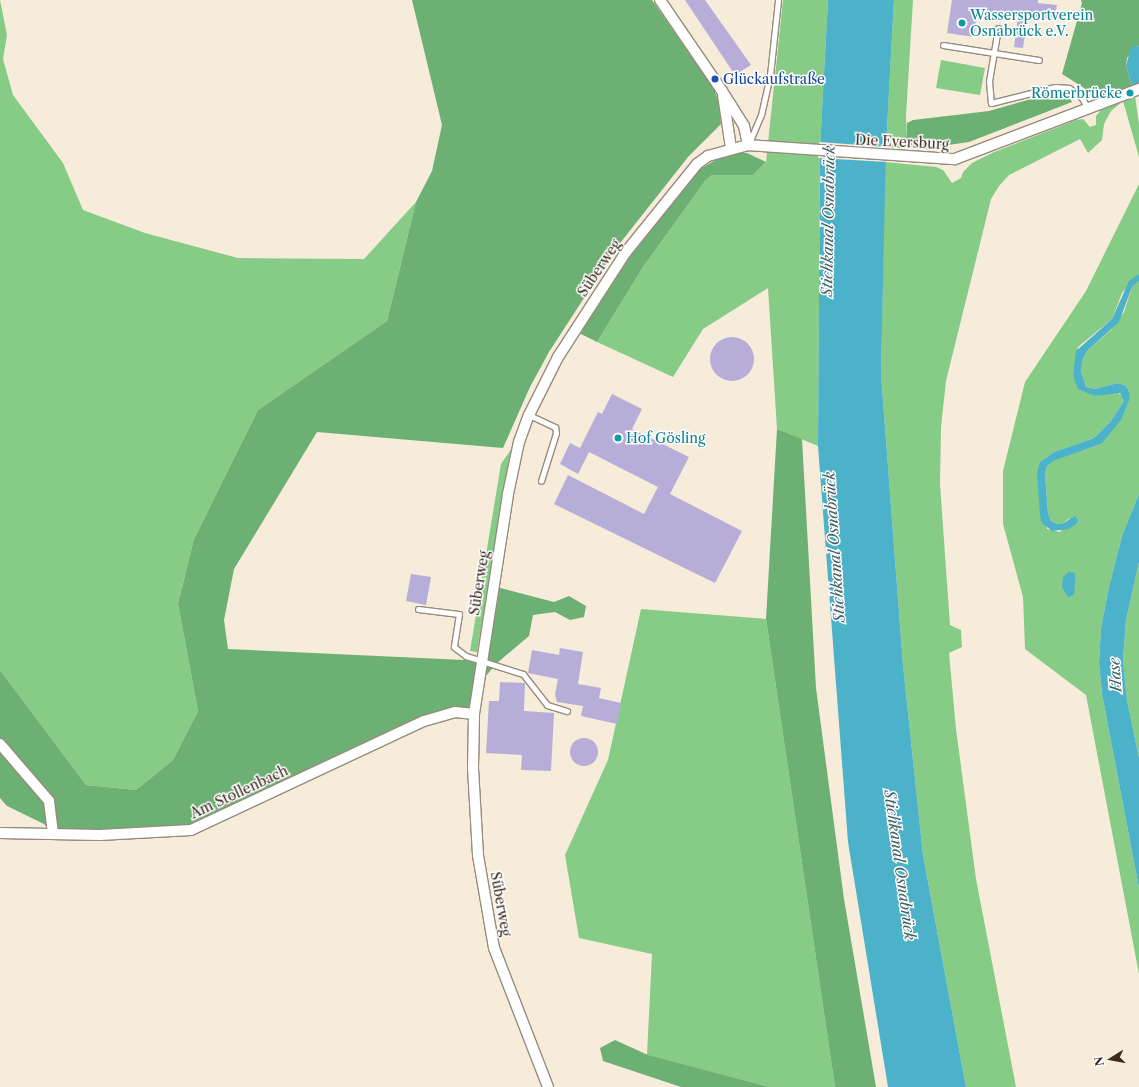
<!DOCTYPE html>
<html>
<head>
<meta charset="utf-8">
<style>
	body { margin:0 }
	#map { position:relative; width:1139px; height:1087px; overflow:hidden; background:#f6ecd9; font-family:"Libre Caslon Text",serif }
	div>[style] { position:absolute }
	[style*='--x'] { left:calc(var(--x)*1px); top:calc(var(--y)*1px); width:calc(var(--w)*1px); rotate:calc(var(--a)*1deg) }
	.green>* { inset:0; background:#86cc86 }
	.forest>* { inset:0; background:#6cb073 }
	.water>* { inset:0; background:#4bb2ca }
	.pier>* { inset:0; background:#f6ecd9 }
	.building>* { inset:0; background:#b6aed9 }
	.round { border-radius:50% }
	.roads { filter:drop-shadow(1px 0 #988b7c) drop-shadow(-1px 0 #988b7c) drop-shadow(0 1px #988b7c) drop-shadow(0 -1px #988b7c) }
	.lane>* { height:5px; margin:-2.5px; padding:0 2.5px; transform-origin:2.5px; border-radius:2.5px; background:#fff }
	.street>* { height:10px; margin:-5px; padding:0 5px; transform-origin:5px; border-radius:5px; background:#fff }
	.dots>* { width:11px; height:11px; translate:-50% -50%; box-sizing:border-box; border:2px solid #fff; border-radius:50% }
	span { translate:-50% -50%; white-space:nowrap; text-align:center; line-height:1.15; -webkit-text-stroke:3px #fff; paint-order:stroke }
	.culture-label { font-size:14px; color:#0d838f }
	.left { translate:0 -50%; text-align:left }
	.right { translate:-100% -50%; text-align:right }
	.transit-label { font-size:14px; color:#164399 }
	.street-label { font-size:14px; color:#3b2a1e }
	.water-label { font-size:15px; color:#416063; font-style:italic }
	.north { position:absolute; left:1091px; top:1039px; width:40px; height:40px; -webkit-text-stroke:3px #fff; paint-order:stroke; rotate:259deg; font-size:11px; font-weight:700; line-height:16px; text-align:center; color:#3b2a1e }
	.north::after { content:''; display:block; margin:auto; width:14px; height:18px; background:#3b2a1e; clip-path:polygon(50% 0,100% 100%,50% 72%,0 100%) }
</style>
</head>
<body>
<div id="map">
	<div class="green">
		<i style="clip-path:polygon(0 0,7px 35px,3px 59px,13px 95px,63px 163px,83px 210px,145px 233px,238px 258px,364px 259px,416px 202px,387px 321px,258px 410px,194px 539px,178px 604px,198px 711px,173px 760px,136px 790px,86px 785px,0 670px)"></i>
		<i style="clip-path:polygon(783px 0,828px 0,820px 148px,818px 446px,777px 429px,768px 288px,703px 329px,673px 377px,597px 342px,643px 267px,705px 181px,712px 175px,753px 175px,766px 162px)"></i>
		<i style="clip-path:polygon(894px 0,913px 0,906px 115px,907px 138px,911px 145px,920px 149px,886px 147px)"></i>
		<i style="clip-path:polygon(941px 60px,985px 68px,980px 95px,936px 88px)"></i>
		<i style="clip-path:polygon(1135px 96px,1139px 124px,1139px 157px,1123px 101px,1111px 111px,1104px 124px,1102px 140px,1088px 153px,1080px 139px,1009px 175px,999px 186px,991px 199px,946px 381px,941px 427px,940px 484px,950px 625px,961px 630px,962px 647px,949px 653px,956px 729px,976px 879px,1016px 1087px,966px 1087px,923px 855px,903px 665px,881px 374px,885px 162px,936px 167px,943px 170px,952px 183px,961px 178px,963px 172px,972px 163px,992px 153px,1076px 120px,1083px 119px,1090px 127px,1096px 125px,1096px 116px,1101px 110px)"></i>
		<i style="clip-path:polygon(1139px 184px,1139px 274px,1122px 293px,1112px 319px,1078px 347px,1073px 375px,1095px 396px,1116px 392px,1123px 396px,1124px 401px,1111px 421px,1094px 438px,1054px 452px,1040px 462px,1047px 529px,1060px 532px,1070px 517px,1064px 523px,1057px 524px,1051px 521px,1048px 513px,1045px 474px,1047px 466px,1052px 461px,1101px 444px,1130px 393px,1126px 386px,1118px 383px,1094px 389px,1086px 387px,1081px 371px,1083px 359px,1087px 351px,1112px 329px,1124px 312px,1132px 287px,1139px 281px,1139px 494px,1122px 536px,1109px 587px,1101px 628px,1099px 663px,1102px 694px,1139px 888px,1139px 974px,1086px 695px,1025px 649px,1023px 597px,1003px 524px,1003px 471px,1025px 382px,1086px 291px)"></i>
		<i style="clip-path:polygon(512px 448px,477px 652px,470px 651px,501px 464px)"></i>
		<i style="clip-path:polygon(1139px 562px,1139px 758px,1127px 700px,1123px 660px,1126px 620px)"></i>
		<i style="clip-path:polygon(641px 609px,766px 619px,835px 1087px,770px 1087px,647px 1055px,652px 954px,579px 938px,565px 855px,608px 760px)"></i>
	</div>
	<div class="forest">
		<i style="clip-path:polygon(412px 0,652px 0,714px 89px,719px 102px,721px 124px,688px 157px,617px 247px,549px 352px,530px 387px,503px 448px,317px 432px,234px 569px,224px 620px,228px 649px,464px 660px,482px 659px,493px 586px,554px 602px,569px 596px,586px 606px,584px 617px,570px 620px,555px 612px,533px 615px,529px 636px,497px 663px,479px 684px,474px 714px,455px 712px,191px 830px,53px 833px,44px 824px,7px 806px,0 798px,0 670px,86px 785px,136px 790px,173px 760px,198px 711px,178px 604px,194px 539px,258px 410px,387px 321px,416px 202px,432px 171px,442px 125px)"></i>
		<i style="clip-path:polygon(1081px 0,1139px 0,1139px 47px,1136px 45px,1127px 58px,1126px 66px,1132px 87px,1100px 98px,1062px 74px,1082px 3px)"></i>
		<i style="clip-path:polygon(1049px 94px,1062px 94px,1070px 97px,1072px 102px,969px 142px,920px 149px,911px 145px,907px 138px,907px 123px,913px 120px,989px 111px)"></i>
		<i style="clip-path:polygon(736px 153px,747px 153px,766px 162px,753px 175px,712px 175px,705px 181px,643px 267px,597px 342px,579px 333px,630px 257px,700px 169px,721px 157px)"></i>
		<i style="clip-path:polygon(777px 429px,802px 439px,816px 688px,844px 899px,876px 1087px,835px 1087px,766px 619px)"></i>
		<i style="clip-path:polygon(615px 1040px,648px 1055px,770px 1087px,681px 1087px,603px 1061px,600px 1048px)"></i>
	</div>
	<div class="water">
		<i style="clip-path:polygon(828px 0,894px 0,886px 147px,881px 374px,903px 665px,923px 855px,966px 1087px,888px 1087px,848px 842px,818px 446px,820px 148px)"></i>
		<i style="clip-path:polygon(1136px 45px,1139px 47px,1139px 84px,1132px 87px,1126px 66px,1131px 47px)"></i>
		<i style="clip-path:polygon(1139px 274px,1139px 281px,1132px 287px,1119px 322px,1087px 351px,1083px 359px,1081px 371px,1086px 387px,1094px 389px,1118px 383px,1126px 386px,1130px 393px,1129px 400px,1121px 420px,1101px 444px,1053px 461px,1047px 466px,1045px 474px,1048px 513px,1051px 521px,1057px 524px,1064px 523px,1075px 516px,1078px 520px,1076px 524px,1069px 529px,1052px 531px,1042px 523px,1040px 516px,1037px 473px,1040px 462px,1054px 452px,1094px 438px,1111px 421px,1124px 401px,1120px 393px,1095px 396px,1078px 389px,1073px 375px,1076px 351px,1112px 319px,1129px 281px)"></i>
		<i style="clip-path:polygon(1139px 494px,1139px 562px,1126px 620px,1123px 660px,1127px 700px,1139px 758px,1139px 888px,1102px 694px,1099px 663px,1101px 628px,1109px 587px,1122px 536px)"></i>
		<i style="clip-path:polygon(1069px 572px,1075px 573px,1075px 582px,1074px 595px,1068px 597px,1062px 587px,1063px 577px)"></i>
	</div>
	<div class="pier">
		<i style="clip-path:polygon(819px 142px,888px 147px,887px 162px,818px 158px)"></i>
	</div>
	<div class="building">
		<i style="clip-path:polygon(685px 0,705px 0,751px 65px,735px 75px)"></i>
		<i style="clip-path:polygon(952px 0,1038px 0,1038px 3px,1057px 5px,1054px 20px,1028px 16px,1023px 48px,1014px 47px,1018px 16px,978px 11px,974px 37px,947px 33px)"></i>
		<i class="round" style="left:710px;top:337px;width:44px;height:44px"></i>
		<i style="clip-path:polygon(612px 394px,642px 409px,632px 429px,689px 457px,670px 494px,742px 531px,715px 583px,554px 504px,568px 475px,644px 514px,658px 487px,589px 452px,578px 474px,560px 464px,570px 443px,580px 448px,598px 412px,602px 414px)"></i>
		<i style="clip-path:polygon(411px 574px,431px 577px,426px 605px,406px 601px)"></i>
		<i style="clip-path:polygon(560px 648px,583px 652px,578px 684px,601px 688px,599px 698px,621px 703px,617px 724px,581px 716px,583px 706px,557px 702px,555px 694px,558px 679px,528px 673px,532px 650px,559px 655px)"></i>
		<i style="clip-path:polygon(500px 682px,525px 683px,524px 711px,554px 713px,551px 771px,521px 770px,522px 755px,486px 753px,489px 701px,499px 701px)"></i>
		<i class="round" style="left:570px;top:738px;width:28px;height:28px"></i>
	</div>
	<div class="roads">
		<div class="lane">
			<i style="--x:998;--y:28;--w:54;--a:99.6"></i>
			<i style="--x:989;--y:81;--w:22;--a:85"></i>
			<i style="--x:991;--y:103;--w:66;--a:-14"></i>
			<i style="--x:1055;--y:87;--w:14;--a:4"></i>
			<i style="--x:1069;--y:88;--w:16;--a:38"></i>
			<i style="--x:1082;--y:98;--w:13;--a:61"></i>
			<i style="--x:943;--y:45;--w:97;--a:8.9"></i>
			<i style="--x:749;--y:143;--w:30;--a:-67"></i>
			<i style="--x:761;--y:115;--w:41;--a:-77.3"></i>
			<i style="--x:770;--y:75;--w:75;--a:-83.9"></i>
			<i style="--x:529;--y:415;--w:29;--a:25"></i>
			<i style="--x:555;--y:427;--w:6;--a:81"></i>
			<i style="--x:556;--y:433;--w:50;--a:107.4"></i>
			<i style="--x:418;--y:609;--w:41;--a:7"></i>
			<i style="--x:459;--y:614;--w:33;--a:99"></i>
			<i style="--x:454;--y:647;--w:15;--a:37"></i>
			<i style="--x:466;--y:656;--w:60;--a:17.5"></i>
			<i style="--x:523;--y:674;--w:39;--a:52"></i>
			<i style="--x:547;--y:705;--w:21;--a:17"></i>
		</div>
		<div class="street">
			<i style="--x:660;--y:0;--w:110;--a:55.7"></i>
			<i style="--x:722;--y:91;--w:41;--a:57.8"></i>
			<i style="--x:744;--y:126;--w:19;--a:78"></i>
			<i style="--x:723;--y:95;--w:54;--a:81.4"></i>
			<i style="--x:0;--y:744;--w:75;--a:49.3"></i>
			<i style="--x:49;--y:801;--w:32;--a:83"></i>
			<i style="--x:0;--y:833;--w:100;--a:1.1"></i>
			<i style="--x:100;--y:835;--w:91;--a:-3.1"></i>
			<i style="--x:191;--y:830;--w:257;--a:-25.1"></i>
			<i style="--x:424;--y:721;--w:32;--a:-16"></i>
			<i style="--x:455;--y:712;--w:19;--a:6"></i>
			<i style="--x:548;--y:1087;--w:149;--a:-111.2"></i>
			<i style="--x:494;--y:948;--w:94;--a:-99.8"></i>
			<i style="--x:478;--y:855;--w:87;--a:-93.3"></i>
			<i style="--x:473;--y:768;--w:54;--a:-88.9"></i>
			<i style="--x:474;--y:714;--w:223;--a:-81.2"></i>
			<i style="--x:508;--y:494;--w:53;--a:-78.1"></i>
			<i style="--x:519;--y:442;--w:29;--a:-70"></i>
			<i style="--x:529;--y:415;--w:65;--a:-63.4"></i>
			<i style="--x:558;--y:357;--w:125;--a:-57.1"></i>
			<i style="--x:626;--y:252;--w:113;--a:-51.1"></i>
			<i style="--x:697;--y:164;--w:14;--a:-36"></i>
			<i style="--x:708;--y:156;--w:41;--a:-15.4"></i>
			<i style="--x:748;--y:145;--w:207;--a:3.9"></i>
			<i style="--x:955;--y:159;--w:197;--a:-20.8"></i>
		</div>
	</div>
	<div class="dots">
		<i style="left:962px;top:23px;background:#0f9aa8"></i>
		<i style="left:715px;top:79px;background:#1a4fb4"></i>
		<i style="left:1130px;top:93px;background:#0f9aa8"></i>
		<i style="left:618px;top:438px;background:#0f9aa8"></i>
	</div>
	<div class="culture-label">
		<span class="left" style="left:970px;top:23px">Wassersportverein<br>Osnabrück e.V.</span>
		<span class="right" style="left:1122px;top:93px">Römerbrücke</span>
		<span class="left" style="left:626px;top:438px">Hof Gösling</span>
	</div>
	<div class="transit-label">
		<span class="left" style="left:723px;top:79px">Glückaufstraße</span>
	</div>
	<div class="street-label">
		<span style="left:902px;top:142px;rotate:3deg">Die Eversburg</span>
		<span style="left:599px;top:268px;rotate:-56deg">Süberweg</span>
		<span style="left:479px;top:583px;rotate:-81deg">Süberweg</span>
		<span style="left:239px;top:792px;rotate:-25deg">Am Stollenbach</span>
		<span style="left:501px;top:904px;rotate:80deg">Süberweg</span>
	</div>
	<div class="water-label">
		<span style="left:828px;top:221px;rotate:-89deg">Stichkanal Osnabrück</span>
		<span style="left:834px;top:547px;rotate:-94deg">Stichkanal Osnabrück</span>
		<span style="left:1115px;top:675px;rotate:-94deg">Hase</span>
		<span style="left:900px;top:865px;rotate:82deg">Stichkanal Osnabrück</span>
	</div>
	<div class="north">N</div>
</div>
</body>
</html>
